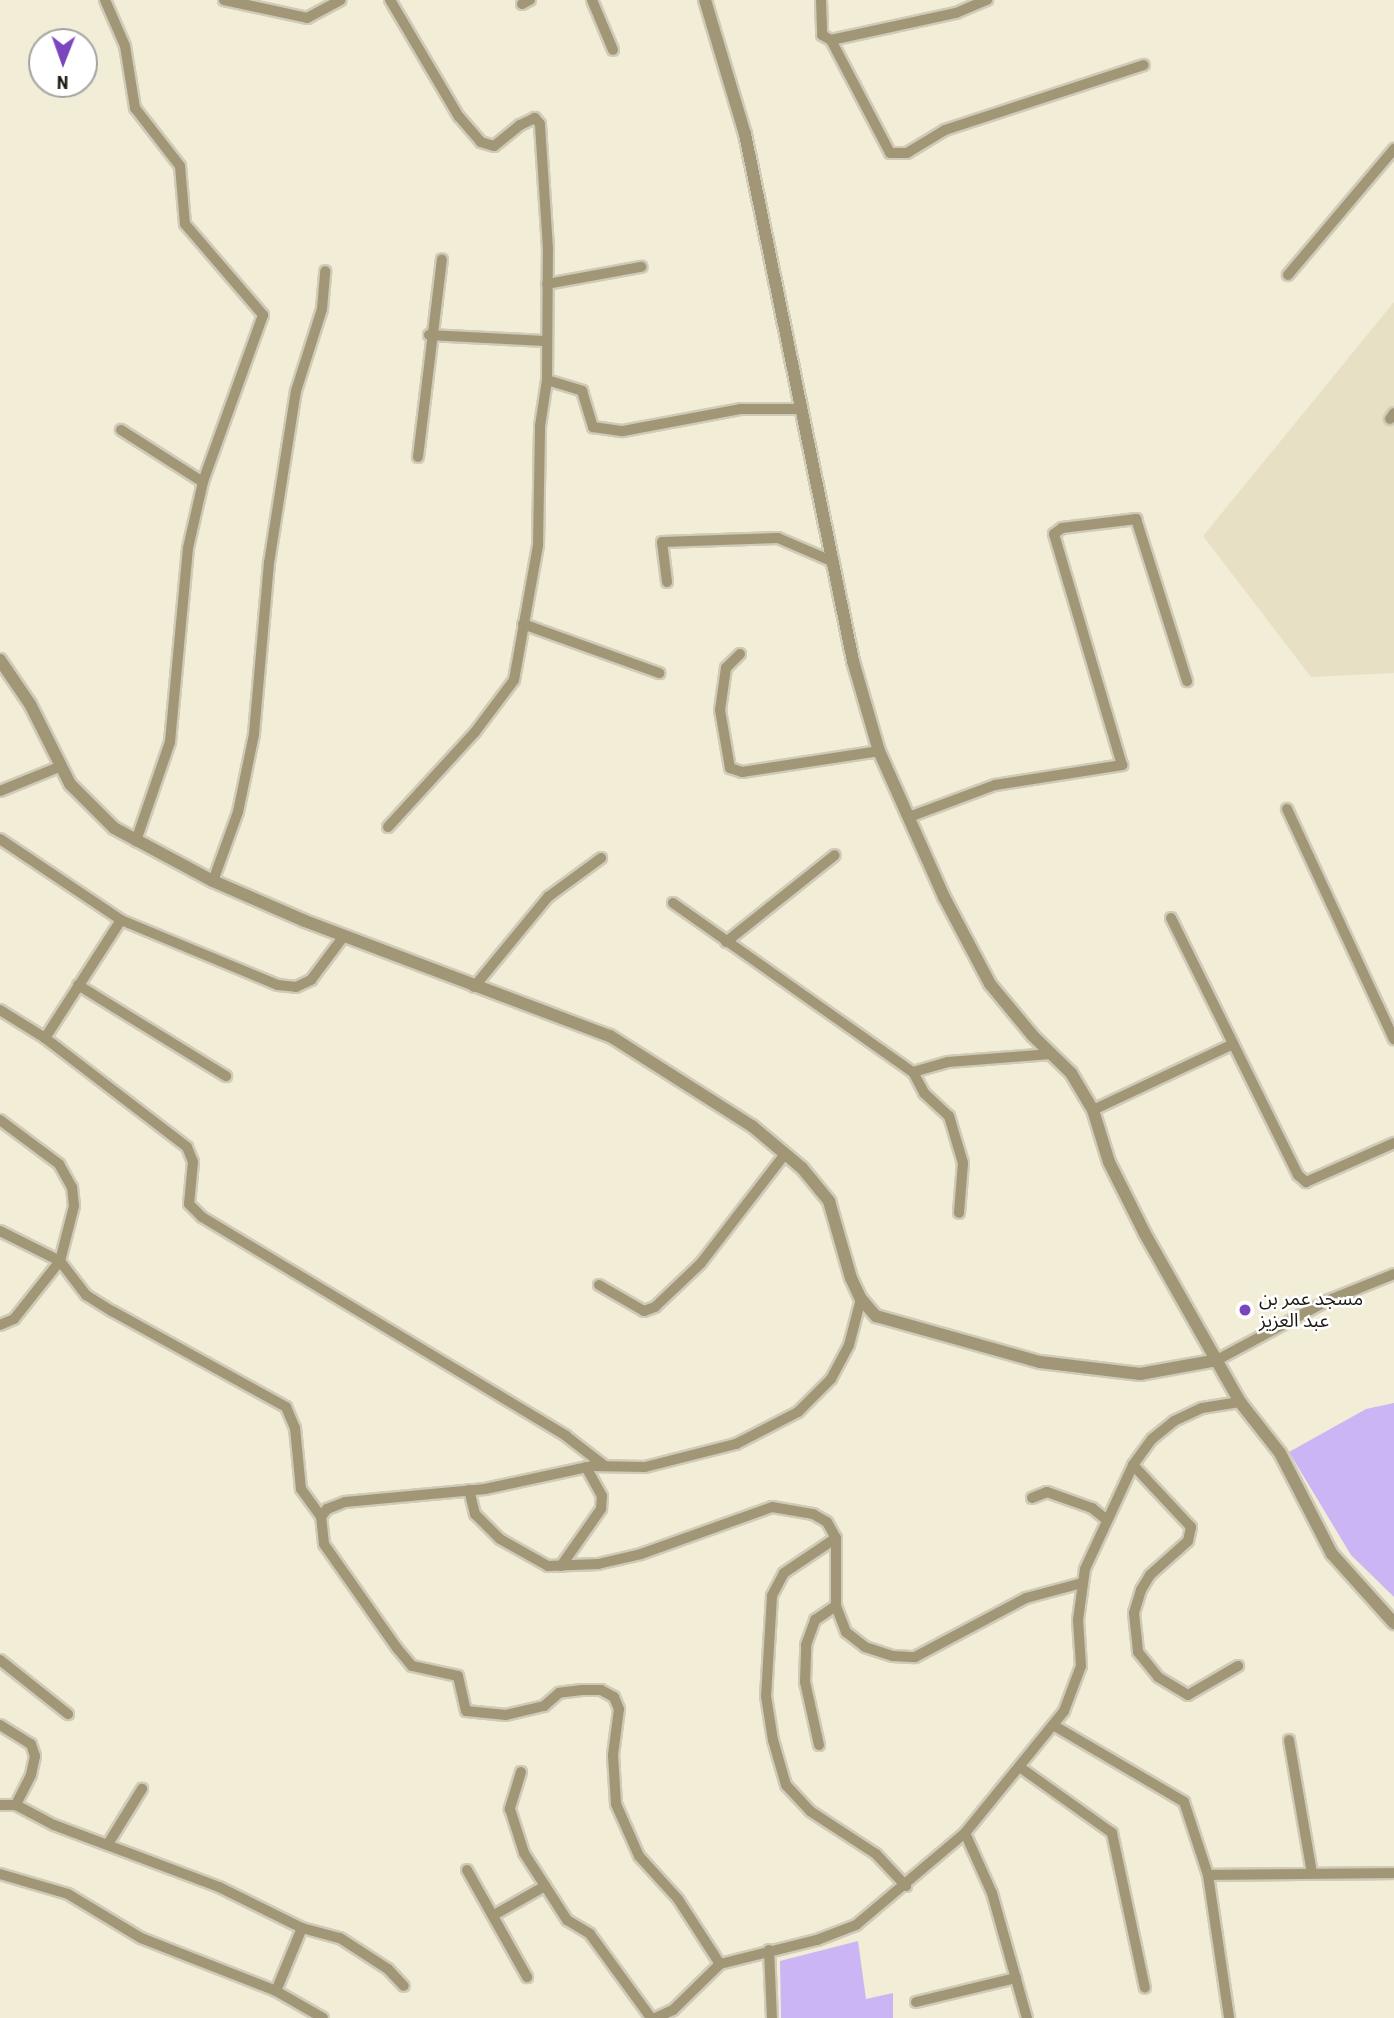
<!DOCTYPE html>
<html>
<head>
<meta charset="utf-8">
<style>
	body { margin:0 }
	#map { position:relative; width:1394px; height:2018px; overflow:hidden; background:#f2edd7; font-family:"Roboto Condensed","Noto Sans Arabic",sans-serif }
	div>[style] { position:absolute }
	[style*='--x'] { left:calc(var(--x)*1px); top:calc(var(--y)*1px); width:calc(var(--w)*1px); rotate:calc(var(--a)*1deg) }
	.built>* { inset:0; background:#e8e0c4 }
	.green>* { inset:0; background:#ccb5f5 }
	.roads { filter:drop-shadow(2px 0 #d0cbb8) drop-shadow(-2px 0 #d0cbb8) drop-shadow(0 2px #d0cbb8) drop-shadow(0 -2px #d0cbb8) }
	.minor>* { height:10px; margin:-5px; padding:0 5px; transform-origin:5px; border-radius:5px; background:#a19777 }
	.tertiary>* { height:12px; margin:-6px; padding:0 6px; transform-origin:6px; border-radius:6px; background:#a19777 }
	.dots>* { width:19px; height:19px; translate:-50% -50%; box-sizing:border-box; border:4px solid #fff; border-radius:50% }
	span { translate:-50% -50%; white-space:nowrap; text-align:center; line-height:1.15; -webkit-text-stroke:5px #fff; paint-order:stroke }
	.poi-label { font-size:19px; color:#1c1a13 }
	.left { translate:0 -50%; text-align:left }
	.north { position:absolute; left:28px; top:28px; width:70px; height:70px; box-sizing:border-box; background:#fff; border:2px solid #a4a3a1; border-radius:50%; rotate:181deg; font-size:19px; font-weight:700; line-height:28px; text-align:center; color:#1c1a13 }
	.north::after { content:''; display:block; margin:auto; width:24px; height:32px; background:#7b46bd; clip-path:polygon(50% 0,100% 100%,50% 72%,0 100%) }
</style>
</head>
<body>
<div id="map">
	<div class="built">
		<i style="clip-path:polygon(1394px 302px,1394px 673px,1311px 677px,1203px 536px)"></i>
	</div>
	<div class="green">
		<i style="clip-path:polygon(1394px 1403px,1394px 1597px,1351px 1555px,1289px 1452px,1366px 1409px)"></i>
		<i style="clip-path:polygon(858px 1941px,866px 1999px,893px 1993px,893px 2018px,781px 2018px,780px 1961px)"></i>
	</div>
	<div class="roads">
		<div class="minor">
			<i style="--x:105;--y:0;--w:50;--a:66.5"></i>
			<i style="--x:125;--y:46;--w:63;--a:80.8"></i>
			<i style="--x:135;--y:108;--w:73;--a:52.2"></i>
			<i style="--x:180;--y:166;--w:58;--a:85.1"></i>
			<i style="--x:185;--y:224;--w:120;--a:49.4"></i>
			<i style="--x:263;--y:315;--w:177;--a:109.8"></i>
			<i style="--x:203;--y:482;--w:68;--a:102.8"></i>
			<i style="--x:188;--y:548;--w:195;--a:95.3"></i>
			<i style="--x:170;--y:742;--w:105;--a:109"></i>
			<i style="--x:224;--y:0;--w:85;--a:12.2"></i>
			<i style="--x:307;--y:18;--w:38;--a:-28"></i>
			<i style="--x:592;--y:0;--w:54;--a:67.2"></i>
			<i style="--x:821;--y:0;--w:35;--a:88"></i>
			<i style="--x:822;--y:35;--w:10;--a:29"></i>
			<i style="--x:831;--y:40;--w:127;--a:62.4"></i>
			<i style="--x:890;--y:153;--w:17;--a:0"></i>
			<i style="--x:907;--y:153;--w:44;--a:-31.2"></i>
			<i style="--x:945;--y:130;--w:209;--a:-18.1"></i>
			<i style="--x:522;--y:4;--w:9;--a:-27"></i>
			<i style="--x:831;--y:40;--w:128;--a:-12.2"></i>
			<i style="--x:956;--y:13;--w:34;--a:-23"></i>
			<i style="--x:1288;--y:275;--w:165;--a:-49.9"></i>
			<i style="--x:547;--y:284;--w:96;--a:-10.3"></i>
			<i style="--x:429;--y:335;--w:116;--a:3"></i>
			<i style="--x:547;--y:380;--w:37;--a:17"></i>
			<i style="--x:582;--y:391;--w:38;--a:73"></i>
			<i style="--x:593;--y:427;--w:30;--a:8"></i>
			<i style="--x:623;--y:431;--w:119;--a:-10.6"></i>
			<i style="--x:740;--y:409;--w:59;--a:0"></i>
			<i style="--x:1390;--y:419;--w:7;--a:-56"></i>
			<i style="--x:121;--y:430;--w:97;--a:32.4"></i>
			<i style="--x:418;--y:457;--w:199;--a:-83.1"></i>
			<i style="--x:667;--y:582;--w:40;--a:-97.1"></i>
			<i style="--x:662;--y:542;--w:116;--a:-2"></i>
			<i style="--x:778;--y:538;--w:61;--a:23.2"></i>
			<i style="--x:523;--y:624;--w:145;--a:19.8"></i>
			<i style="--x:740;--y:654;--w:20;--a:135"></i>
			<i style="--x:726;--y:668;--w:42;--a:98.1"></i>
			<i style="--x:720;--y:710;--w:59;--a:80.2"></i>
			<i style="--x:730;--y:768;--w:13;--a:18"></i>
			<i style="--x:742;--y:772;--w:139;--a:-8.7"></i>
			<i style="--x:0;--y:791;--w:64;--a:-22.1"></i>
			<i style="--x:1287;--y:809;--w:254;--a:65.1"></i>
			<i style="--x:909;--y:817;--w:92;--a:-20.4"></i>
			<i style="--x:995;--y:785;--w:129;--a:-8.9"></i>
			<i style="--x:1122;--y:765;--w:241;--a:-106.4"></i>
			<i style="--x:1054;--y:534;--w:10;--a:-37"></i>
			<i style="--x:1062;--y:528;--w:75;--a:-6.9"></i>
			<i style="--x:1136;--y:519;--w:170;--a:72.5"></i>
			<i style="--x:388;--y:827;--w:129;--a:-47.5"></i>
			<i style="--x:475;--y:732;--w:65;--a:-53.1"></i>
			<i style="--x:514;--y:680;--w:137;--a:-79.9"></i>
			<i style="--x:538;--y:545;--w:119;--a:-89"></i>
			<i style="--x:540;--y:426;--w:47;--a:-81.3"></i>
			<i style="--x:547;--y:380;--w:131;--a:-89.6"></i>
			<i style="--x:548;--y:249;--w:125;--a:-93.7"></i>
			<i style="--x:540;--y:124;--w:8;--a:-130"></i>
			<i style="--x:535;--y:118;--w:17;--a:155"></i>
			<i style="--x:520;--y:125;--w:33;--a:141"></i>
			<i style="--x:494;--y:146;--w:14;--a:-163"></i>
			<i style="--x:481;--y:142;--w:33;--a:-131"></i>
			<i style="--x:459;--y:117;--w:136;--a:-120.5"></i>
			<i style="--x:0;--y:839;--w:146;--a:33.8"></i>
			<i style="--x:121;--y:920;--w:170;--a:22.5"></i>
			<i style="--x:278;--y:985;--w:18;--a:6"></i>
			<i style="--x:296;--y:987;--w:17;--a:-25"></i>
			<i style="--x:311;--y:980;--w:54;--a:-53.3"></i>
			<i style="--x:213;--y:881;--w:73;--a:-70.1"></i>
			<i style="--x:238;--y:812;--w:80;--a:-78.4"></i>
			<i style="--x:254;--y:734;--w:172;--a:-85"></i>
			<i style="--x:269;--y:563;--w:174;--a:-81.1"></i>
			<i style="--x:296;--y:391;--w:86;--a:-72.4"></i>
			<i style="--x:322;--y:309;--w:38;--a:-85"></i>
			<i style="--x:673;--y:903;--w:294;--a:35.2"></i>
			<i style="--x:913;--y:1072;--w:24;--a:62"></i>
			<i style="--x:924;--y:1093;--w:34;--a:43"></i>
			<i style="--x:949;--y:1116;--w:49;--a:73.4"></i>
			<i style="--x:963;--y:1163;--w:50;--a:94.6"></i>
			<i style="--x:1171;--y:918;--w:287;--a:63.7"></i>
			<i style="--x:1298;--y:1175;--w:11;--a:41"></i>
			<i style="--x:1306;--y:1182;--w:96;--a:-23.9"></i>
			<i style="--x:726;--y:942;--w:139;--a:-38.6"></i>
			<i style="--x:78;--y:985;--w:174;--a:31.6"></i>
			<i style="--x:474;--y:987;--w:117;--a:-50.6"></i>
			<i style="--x:548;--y:897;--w:66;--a:-36.3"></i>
			<i style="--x:0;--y:1010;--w:53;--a:31.9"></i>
			<i style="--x:45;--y:1038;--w:179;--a:37.5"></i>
			<i style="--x:187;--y:1147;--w:16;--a:68"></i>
			<i style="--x:193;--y:1162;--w:42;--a:95.4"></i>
			<i style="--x:189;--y:1204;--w:18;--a:45"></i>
			<i style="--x:202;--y:1217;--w:425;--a:31"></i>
			<i style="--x:566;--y:1436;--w:49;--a:37.6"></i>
			<i style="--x:45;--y:1038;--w:140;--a:-57.2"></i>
			<i style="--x:913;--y:1072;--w:36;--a:-16"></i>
			<i style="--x:948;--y:1062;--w:103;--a:-4.4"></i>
			<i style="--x:1093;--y:1110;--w:155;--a:-25.2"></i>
			<i style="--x:0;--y:1120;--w:74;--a:36.7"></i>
			<i style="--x:59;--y:1164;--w:26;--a:61"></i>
			<i style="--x:72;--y:1187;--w:19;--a:84"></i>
			<i style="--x:74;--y:1206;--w:57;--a:104.3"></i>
			<i style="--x:60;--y:1261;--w:74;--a:128.4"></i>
			<i style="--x:14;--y:1319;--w:15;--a:157"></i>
			<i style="--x:0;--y:1231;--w:67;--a:26.6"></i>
			<i style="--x:60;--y:1261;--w:43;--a:52.6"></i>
			<i style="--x:86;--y:1295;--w:31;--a:32"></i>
			<i style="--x:112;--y:1311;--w:199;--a:28.9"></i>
			<i style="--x:286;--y:1407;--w:23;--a:67"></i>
			<i style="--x:295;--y:1428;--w:61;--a:84.4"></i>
			<i style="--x:301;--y:1489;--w:34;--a:54"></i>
			<i style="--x:599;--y:1285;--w:52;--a:30"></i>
			<i style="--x:644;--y:1311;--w:12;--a:-20"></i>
			<i style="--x:655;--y:1307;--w:64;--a:-43.7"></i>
			<i style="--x:701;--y:1263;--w:138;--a:-52.4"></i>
			<i style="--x:1217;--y:1360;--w:125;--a:-28.2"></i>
			<i style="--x:1327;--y:1301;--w:72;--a:-21.9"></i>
			<i style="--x:1133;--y:1465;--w:85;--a:46.9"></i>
			<i style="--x:1191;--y:1527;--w:14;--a:102"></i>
			<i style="--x:1188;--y:1541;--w:51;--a:138.2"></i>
			<i style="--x:1150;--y:1575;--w:17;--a:121"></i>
			<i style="--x:1141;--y:1590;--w:24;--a:107"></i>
			<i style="--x:1134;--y:1613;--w:39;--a:84"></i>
			<i style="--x:1138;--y:1652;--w:32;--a:51"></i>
			<i style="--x:1158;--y:1677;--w:35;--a:31"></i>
			<i style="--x:1188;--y:1695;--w:58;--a:-30.1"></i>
			<i style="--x:469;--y:1490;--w:25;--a:76"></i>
			<i style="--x:475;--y:1514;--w:35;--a:45"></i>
			<i style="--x:500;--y:1539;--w:55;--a:29.4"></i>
			<i style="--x:548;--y:1566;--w:50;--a:-2.3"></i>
			<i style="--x:598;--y:1564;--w:44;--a:-13.1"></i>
			<i style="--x:641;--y:1554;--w:139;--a:-19.7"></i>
			<i style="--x:772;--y:1507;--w:42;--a:9.7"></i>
			<i style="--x:813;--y:1514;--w:16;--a:30"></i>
			<i style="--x:827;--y:1522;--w:18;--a:61"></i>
			<i style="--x:836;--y:1538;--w:68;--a:90"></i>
			<i style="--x:836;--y:1606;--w:28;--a:69"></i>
			<i style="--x:846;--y:1632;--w:24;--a:38"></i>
			<i style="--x:865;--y:1647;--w:29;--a:18"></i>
			<i style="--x:893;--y:1656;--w:22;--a:3"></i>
			<i style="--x:915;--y:1657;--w:126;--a:-28"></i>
			<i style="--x:1026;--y:1598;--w:58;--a:-15"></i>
			<i style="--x:1032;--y:1498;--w:16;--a:-22"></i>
			<i style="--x:1047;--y:1492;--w:48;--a:19.6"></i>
			<i style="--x:1092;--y:1508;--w:19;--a:39"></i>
			<i style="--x:836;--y:1538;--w:63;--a:146.1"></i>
			<i style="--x:784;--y:1573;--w:26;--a:118"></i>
			<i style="--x:772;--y:1596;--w:100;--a:93.4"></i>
			<i style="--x:766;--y:1696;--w:45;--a:81"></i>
			<i style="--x:773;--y:1740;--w:47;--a:73.9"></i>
			<i style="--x:786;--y:1785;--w:35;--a:47"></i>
			<i style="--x:810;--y:1811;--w:79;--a:33.1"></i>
			<i style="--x:876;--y:1854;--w:44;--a:46.8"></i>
			<i style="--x:561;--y:1566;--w:70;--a:-54.9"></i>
			<i style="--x:601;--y:1509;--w:13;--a:-86"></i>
			<i style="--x:602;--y:1496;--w:33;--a:-119"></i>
			<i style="--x:0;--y:1660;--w:87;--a:38.5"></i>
			<i style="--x:0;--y:1725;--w:36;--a:32"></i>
			<i style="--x:31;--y:1744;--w:13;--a:72"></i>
			<i style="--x:35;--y:1756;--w:19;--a:102"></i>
			<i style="--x:31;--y:1775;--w:34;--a:117"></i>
			<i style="--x:1053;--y:1725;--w:152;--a:30.4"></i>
			<i style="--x:1184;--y:1802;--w:77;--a:71.8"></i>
			<i style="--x:1208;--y:1875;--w:186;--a:-0.6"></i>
			<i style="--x:1289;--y:1740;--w:135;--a:80.2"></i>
			<i style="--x:819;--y:1745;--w:65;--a:-102.5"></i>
			<i style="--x:805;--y:1682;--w:37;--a:-88"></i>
			<i style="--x:806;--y:1645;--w:27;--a:-70"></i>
			<i style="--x:815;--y:1620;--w:25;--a:-34"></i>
			<i style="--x:1021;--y:1768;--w:112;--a:35.5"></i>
			<i style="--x:1112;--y:1833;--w:158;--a:78"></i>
			<i style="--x:521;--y:1772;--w:39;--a:107"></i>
			<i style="--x:510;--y:1809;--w:46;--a:72.3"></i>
			<i style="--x:524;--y:1853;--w:80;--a:57.3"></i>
			<i style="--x:567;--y:1920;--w:27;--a:31"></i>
			<i style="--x:590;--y:1934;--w:104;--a:54"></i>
			<i style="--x:0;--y:1805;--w:16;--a:0"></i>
			<i style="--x:16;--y:1805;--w:43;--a:27.8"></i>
			<i style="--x:54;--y:1825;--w:176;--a:20.6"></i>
			<i style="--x:219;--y:1887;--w:93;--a:26.3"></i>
			<i style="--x:302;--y:1928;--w:39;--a:15"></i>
			<i style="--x:340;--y:1938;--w:57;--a:32.9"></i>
			<i style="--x:388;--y:1969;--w:23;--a:47"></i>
			<i style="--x:965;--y:1833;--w:66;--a:65.8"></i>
			<i style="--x:992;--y:1893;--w:130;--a:74.4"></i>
			<i style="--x:108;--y:1844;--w:65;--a:-58.3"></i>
			<i style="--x:467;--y:1870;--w:123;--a:60.7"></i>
			<i style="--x:0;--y:1874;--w:71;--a:16.4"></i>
			<i style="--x:68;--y:1894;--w:85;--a:31.1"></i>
			<i style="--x:141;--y:1938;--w:145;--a:21.4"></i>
			<i style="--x:276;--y:1991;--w:54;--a:29.9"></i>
			<i style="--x:1208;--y:1875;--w:145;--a:81.6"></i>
			<i style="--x:494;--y:1915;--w:59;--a:-29.6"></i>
			<i style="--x:769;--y:1950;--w:68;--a:87.5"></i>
			<i style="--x:720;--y:1964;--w:77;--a:-122.9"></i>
			<i style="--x:678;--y:1899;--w:58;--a:-132.2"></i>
			<i style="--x:639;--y:1856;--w:57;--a:-113.9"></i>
			<i style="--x:616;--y:1804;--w:49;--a:-93.5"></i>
			<i style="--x:613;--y:1755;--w:46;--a:-82.6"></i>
			<i style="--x:619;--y:1709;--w:13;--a:-113"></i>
			<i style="--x:614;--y:1697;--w:15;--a:-152"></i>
			<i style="--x:601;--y:1690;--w:19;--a:180"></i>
			<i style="--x:582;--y:1690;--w:23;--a:173"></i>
			<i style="--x:559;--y:1693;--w:20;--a:139"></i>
			<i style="--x:544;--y:1706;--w:39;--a:167"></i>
			<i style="--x:506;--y:1715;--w:40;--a:-174.3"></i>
			<i style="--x:466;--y:1711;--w:36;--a:-103"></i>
			<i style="--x:458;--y:1676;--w:47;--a:-167.7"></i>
			<i style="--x:412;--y:1666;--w:23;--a:-130"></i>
			<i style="--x:397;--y:1648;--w:127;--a:-125.1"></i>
			<i style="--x:324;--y:1544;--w:27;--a:-96"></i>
			<i style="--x:321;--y:1517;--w:10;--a:-53"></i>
			<i style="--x:327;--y:1509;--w:19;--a:-21"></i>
			<i style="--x:345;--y:1502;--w:141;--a:-5.3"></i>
			<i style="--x:485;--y:1489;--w:109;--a:-12.1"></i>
			<i style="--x:592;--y:1466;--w:53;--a:1.1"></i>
			<i style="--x:645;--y:1467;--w:94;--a:-14.2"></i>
			<i style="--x:736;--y:1444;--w:70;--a:-27.3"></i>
			<i style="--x:798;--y:1412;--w:47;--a:-45"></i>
			<i style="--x:831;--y:1379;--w:38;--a:-62"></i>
			<i style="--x:849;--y:1345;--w:48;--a:-75.4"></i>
			<i style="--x:276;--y:1991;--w:68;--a:-67.6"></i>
			<i style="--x:916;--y:2002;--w:103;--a:-13.5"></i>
			<i style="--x:655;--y:2018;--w:20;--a:-24"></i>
			<i style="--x:673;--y:2010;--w:66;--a:-44.4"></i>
			<i style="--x:720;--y:1964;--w:100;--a:-13.9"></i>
			<i style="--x:817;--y:1940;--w:42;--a:-21"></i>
			<i style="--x:856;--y:1925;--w:143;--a:-40.2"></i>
			<i style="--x:965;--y:1833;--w:157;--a:-50.9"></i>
			<i style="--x:1064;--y:1711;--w:48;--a:-69.3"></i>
			<i style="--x:1081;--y:1666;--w:46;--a:-93.7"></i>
			<i style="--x:1078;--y:1620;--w:51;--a:-82.2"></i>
			<i style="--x:1085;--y:1569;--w:115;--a:-65.2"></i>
			<i style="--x:1133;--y:1465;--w:32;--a:-54"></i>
			<i style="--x:1152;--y:1439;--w:28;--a:-39"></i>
			<i style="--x:1174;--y:1421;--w:31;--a:-25"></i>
			<i style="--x:1202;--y:1408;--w:38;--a:-9"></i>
		</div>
		<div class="tertiary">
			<i style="--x:705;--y:0;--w:140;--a:73.4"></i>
			<i style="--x:745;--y:134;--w:538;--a:78.42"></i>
			<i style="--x:853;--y:661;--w:94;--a:73.9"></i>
			<i style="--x:879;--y:751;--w:160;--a:66"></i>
			<i style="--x:944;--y:897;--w:98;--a:62.1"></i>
			<i style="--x:990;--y:984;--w:67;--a:50.4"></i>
			<i style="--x:1033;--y:1036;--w:53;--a:44.2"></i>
			<i style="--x:1071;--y:1073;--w:43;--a:59.3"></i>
			<i style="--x:1093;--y:1110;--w:54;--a:72.9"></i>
			<i style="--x:1109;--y:1162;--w:80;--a:63.4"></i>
			<i style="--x:1145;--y:1234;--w:193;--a:60.5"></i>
			<i style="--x:1240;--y:1402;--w:65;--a:51.9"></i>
			<i style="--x:1280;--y:1453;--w:114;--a:62.8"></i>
			<i style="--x:1332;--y:1554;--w:93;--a:48.1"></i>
			<i style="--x:0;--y:660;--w:53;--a:55.7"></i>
			<i style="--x:30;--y:704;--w:89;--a:63.4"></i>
			<i style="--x:70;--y:784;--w:62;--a:45"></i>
			<i style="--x:114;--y:828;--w:112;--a:28.2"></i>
			<i style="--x:213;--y:881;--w:100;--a:23.5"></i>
			<i style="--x:305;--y:921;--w:326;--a:20.7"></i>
			<i style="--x:610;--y:1036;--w:168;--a:32.4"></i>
			<i style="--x:752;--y:1126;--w:65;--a:40"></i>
			<i style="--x:802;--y:1168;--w:43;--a:50.7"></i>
			<i style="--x:829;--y:1201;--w:80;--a:74.1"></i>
			<i style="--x:851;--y:1278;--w:23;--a:65"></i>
			<i style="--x:861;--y:1299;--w:23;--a:49"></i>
			<i style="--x:876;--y:1316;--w:170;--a:15.7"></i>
			<i style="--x:1040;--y:1362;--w:101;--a:6.8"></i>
			<i style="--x:1140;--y:1374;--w:78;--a:-10.3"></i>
		</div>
	</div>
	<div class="dots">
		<i style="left:1245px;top:1310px;background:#7b46bd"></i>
	</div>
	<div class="poi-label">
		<span class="left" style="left:1259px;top:1310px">مسجد عمر بن<br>عبد العزيز</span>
	</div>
	<div class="north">N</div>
</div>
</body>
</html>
